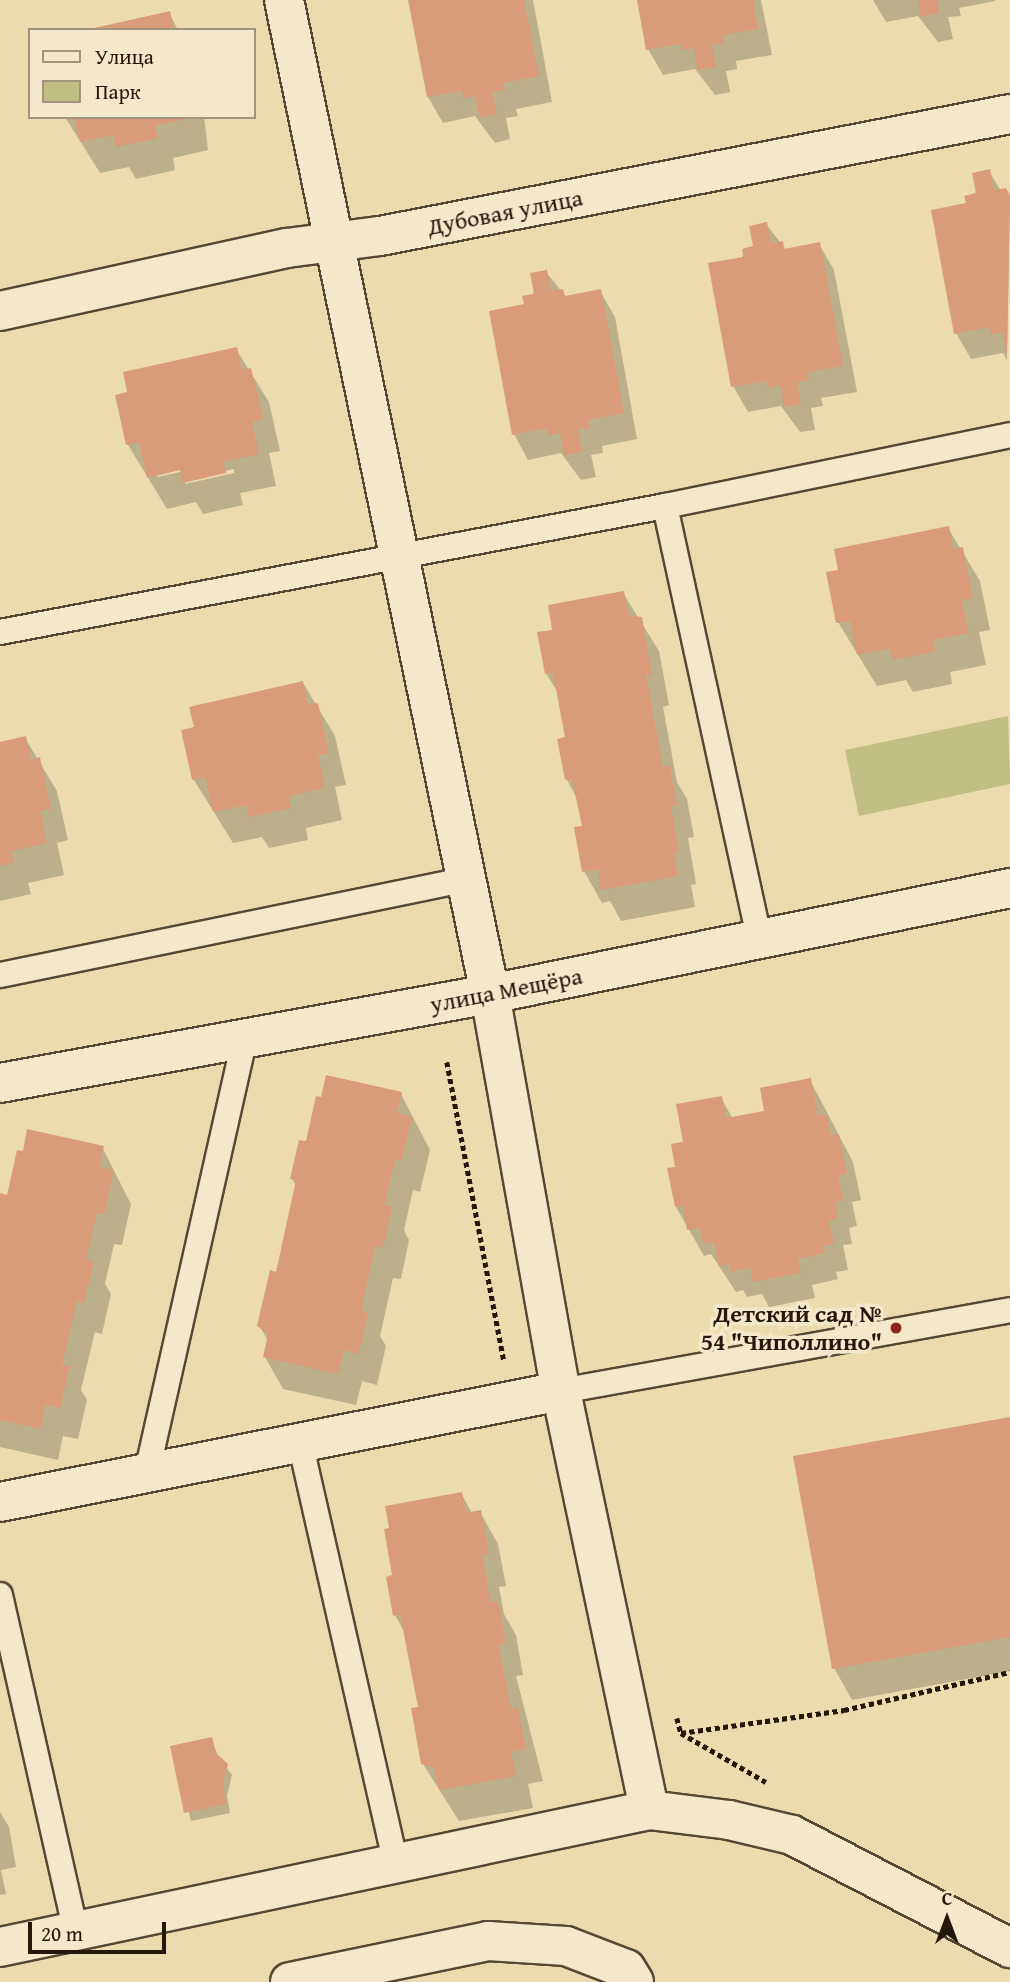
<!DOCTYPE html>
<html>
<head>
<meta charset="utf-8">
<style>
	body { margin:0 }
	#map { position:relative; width:1010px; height:1982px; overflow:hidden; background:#ecdbae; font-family:"Gentium Book Plus",serif }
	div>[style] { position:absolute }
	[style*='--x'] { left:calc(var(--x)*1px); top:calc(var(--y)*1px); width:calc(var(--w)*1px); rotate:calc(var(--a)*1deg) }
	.green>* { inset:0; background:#bfbe85 }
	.shadow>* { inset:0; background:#0003 }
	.building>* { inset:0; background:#da9b7b }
	.path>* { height:4.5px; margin-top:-2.25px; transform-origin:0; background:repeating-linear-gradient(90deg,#24170c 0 5px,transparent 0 8.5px) }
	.roads { filter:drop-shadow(2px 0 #564834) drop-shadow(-2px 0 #564834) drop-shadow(0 2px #564834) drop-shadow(0 -2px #564834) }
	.lane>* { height:24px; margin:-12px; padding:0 12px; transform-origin:12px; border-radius:12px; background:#f3e8ca }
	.street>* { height:38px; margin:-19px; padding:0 19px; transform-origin:19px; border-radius:19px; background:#f3e8ca }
	.dots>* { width:19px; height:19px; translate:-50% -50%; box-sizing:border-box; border:4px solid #f3e8ca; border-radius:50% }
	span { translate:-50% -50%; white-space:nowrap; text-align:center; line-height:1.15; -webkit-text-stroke:7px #f3e8ca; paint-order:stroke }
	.street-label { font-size:24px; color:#24170c }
	.poi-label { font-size:24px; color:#24170c; font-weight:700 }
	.right { translate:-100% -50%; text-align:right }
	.legend { position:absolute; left:28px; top:28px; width:228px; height:91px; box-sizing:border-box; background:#f3e8ca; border:2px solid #a0947e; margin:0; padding:9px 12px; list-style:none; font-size:21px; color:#24170c }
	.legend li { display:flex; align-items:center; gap:14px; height:35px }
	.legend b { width:35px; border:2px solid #a0947e }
	.north { position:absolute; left:912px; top:1884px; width:70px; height:70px; -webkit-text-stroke:5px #f3e8ca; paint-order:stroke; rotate:0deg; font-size:19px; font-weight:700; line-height:28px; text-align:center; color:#24170c }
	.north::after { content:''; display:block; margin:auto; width:24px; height:32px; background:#24170c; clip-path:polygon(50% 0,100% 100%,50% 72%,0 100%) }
	.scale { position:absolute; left:28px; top:1922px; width:138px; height:32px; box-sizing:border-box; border:4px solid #24170c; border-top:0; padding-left:9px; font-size:21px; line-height:24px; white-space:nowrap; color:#24170c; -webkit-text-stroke:5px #f3e8ca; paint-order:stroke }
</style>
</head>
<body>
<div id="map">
	<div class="green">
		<i style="clip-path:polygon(1008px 716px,1010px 784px,859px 816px,845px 750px)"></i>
	</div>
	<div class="shadow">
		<i style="clip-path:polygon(410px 0,533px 0,552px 102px,516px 109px,518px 116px,506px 118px,510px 139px,495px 143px,475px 116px,443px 123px,428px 97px)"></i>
		<i style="clip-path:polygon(638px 0,761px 0,772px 55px,736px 61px,737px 69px,726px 71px,730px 92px,715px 95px,695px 69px,663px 75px,648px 49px)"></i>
		<i style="clip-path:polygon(873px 0,995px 0,995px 1px,959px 8px,961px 16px,948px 17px,953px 39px,938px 42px,918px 16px,886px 22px)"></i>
		<i style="clip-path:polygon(169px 13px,178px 30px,93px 30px)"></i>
		<i style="clip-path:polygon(65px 117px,204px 117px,208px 150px,173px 158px,175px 170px,136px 179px,129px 167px,100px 173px)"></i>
		<i style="clip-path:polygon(989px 171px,1001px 191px,1010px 197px,1007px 360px,1003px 353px,971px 359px,956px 333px,968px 205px)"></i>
		<i style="clip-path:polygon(766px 224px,786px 250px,819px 244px,834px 270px,857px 392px,821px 398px,823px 406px,811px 408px,815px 430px,800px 432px,781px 406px,748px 412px,733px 386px,745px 259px)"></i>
		<i style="clip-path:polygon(546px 272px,567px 298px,600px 291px,615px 317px,637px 439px,602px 446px,603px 453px,591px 455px,596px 477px,581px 480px,561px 453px,528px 460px,514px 434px,526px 305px)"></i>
		<i style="clip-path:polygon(evenodd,236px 349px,269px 402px,280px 451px,269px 453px,276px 486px,240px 493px,243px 505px,203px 514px,196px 502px,167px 509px,128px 445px,117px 397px,236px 349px,188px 466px,189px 470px,157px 477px,157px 474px,188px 466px,236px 349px,234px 469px,234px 473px,185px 484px,185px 481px,234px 469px)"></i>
		<i style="clip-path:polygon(948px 528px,980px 581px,990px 630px,979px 632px,986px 665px,950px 672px,952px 684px,913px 692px,906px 680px,877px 686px,838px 622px,841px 571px)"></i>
		<i style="clip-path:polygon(623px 593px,659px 651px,669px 705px,663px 707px,677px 782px,687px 799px,694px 837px,688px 838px,696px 884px,691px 885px,695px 907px,621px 921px,610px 901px,602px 903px,584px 871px,584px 827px,578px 800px,567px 780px,567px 739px,558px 693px,546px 673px,554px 631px)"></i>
		<i style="clip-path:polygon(303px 683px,335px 736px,346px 785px,335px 787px,342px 820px,306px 828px,308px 840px,269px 848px,262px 837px,233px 843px,194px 780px,184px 731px)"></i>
		<i style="clip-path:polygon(25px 738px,57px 791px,68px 840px,57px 843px,64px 875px,28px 883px,31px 894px,0 901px,0 744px)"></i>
		<i style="clip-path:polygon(810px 1080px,853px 1162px,861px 1200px,852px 1202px,857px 1226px,849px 1228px,852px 1244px,843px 1245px,848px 1270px,836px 1272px,838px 1279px,812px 1285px,815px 1298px,769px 1307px,762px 1294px,747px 1297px,743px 1290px,736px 1292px,711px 1254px,704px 1256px,676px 1207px,677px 1168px,685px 1143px,721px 1098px,733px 1119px,766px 1112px)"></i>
		<i style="clip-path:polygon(401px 1094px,430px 1150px,420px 1192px,413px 1190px,404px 1230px,409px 1240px,401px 1279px,393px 1278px,380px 1336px,386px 1346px,377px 1385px,362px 1381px,356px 1405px,283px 1389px,265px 1357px,268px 1341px,259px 1325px,277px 1274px,297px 1187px,292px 1179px,307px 1143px)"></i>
		<i style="clip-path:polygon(102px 1147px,131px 1204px,122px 1245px,114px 1244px,105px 1284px,111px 1294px,102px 1334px,95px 1332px,81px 1390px,87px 1400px,78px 1439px,63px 1436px,58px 1460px,0 1447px,0 1202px)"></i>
		<i style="clip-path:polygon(1010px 1419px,1010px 1671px,852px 1700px,834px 1668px)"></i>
		<i style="clip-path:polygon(461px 1493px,472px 1513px,480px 1512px,498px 1544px,506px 1586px,499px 1587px,504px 1614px,516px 1635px,523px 1675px,516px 1676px,543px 1781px,528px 1784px,533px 1808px,459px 1821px,423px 1764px,420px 1709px,405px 1633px,395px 1615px,395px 1577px)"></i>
		<i style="clip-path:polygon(211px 1739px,219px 1758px,232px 1775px,227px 1795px,230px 1813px,191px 1821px,172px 1747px)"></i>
		<i style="clip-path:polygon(0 1812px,9px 1827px,16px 1867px,1px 1870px,6px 1894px,0 1895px)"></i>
	</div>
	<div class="building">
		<i style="clip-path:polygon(408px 0,524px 0,539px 76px,503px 83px,505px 90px,492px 92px,497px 114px,479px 117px,475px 96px,463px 98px,462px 91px,427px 97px)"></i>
		<i style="clip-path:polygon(637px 0,753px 0,758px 29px,723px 35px,724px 43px,712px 45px,716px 67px,698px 70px,694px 48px,682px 51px,681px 44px,646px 50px)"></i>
		<i style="clip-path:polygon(918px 0,937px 0,939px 13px,921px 17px)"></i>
		<i style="clip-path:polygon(170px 11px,174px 30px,90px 30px,90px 29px)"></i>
		<i style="clip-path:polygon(74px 117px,190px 117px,190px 118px,155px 126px,158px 138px,116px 147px,113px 135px,80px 142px)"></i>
		<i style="clip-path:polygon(990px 169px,994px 190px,1006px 188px,1010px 195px,1007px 354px,1002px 332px,991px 335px,989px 327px,954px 334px,931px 210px,966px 203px,964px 196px,976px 193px,972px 173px)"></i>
		<i style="clip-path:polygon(767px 222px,771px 243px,783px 241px,784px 249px,820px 242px,843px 366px,808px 372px,809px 380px,797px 382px,801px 404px,784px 407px,780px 385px,768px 388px,766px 381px,731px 387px,708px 263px,743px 257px,742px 249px,753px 246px,749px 226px)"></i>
		<i style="clip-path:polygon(547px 270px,551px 291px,563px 289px,565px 296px,601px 289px,624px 413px,588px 420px,590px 428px,578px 429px,582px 452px,564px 455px,560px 433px,548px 435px,547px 428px,512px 435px,489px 311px,524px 304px,522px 296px,534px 294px,530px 273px)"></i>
		<i style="clip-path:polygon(237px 347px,242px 370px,251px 368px,263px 419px,252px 422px,259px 454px,223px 462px,226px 473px,183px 483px,180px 470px,147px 478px,139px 442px,126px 445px,115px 395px,127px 392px,123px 372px)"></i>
		<i style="clip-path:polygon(949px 526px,953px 549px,963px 547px,973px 598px,962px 601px,969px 633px,933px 640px,935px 652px,893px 660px,890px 648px,857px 655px,850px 621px,836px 623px,826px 572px,838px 570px,834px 549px)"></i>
		<i style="clip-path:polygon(624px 591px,629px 615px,642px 617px,652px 674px,646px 675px,663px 767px,670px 766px,677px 805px,671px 806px,679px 852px,674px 853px,678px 876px,601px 890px,598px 869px,582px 872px,574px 827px,582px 826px,572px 779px,565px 780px,557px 739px,565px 737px,553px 673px,545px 674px,537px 632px,552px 630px,548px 605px)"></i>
		<i style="clip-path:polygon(303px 681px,308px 704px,318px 703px,329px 753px,318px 756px,325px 788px,289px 796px,291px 808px,249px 817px,246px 805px,213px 812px,205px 777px,192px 780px,181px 730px,194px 727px,189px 707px)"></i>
		<i style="clip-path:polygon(26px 736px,31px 760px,40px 757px,51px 809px,40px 811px,47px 843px,11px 851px,14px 862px,0 866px,0 742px)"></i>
		<i style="clip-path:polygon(326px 1075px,402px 1092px,397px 1113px,412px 1117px,402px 1160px,395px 1159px,385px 1205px,392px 1207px,383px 1248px,375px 1246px,361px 1311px,368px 1313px,359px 1354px,344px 1350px,338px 1374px,263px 1357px,268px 1334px,257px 1326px,270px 1270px,276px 1272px,296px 1180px,290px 1179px,299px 1140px,306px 1141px,316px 1096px,321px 1097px)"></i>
		<i style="clip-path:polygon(811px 1078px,818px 1116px,826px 1114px,831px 1136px,839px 1134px,847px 1174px,838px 1176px,843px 1200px,835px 1202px,838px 1218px,829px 1220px,834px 1244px,823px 1246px,824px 1253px,798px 1259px,801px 1273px,753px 1282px,750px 1268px,730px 1272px,729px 1264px,719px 1266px,714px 1242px,703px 1244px,700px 1228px,687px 1230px,683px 1206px,675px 1207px,667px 1168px,675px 1167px,671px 1144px,683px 1142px,676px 1104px,722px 1096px,726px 1118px,764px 1111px,760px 1088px)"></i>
		<i style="clip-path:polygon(27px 1129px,104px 1146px,99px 1167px,114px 1170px,104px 1214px,97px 1213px,86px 1260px,94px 1261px,84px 1303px,77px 1301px,62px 1365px,70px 1366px,60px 1408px,45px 1405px,40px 1429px,0 1420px,0 1193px,7px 1195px,17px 1150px,23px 1151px)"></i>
		<i style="clip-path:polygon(1010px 1417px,1010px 1637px,832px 1669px,793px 1456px)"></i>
		<i style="clip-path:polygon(462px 1492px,466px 1513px,481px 1510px,489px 1554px,482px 1555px,491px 1603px,498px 1601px,506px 1643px,498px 1644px,511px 1709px,518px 1707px,526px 1749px,511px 1752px,516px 1776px,439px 1790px,434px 1767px,421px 1764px,411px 1708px,418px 1707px,400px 1614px,393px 1616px,386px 1577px,392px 1575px,384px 1529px,389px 1528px,385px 1506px)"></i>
		<i style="clip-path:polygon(212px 1737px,216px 1753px,228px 1764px,223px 1785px,226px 1804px,184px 1813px,170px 1746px)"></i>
	</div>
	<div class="path">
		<i style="--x:447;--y:1062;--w:304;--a:79.2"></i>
		<i style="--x:677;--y:1718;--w:16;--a:75"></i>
		<i style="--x:681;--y:1733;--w:98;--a:30"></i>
		<i style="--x:681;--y:1733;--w:165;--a:-8"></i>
		<i style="--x:844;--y:1710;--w:170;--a:-12.9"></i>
	</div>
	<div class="roads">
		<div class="lane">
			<i style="--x:665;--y:506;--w:442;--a:77.7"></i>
			<i style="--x:0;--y:632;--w:677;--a:-10.73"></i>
			<i style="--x:665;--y:506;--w:352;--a:-11.6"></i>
			<i style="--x:0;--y:975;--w:477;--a:-11.6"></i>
			<i style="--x:561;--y:1391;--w:456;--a:-10.2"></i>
			<i style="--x:300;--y:1442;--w:432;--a:77.2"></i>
			<i style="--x:147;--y:1472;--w:445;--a:-77.3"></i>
			<i style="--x:0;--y:1595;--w:344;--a:77.3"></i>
		</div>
		<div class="street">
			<i style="--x:284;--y:0;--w:1015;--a:78.29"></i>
			<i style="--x:490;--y:994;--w:403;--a:79.9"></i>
			<i style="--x:561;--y:1391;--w:428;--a:78.1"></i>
			<i style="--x:649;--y:1810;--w:81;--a:7.1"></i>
			<i style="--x:729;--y:1820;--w:65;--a:13.4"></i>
			<i style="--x:792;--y:1835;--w:246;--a:27.4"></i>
			<i style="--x:0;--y:311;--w:294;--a:-12.4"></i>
			<i style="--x:287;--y:248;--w:94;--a:-7.4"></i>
			<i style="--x:380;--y:236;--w:642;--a:-10.96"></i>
			<i style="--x:0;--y:1083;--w:498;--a:-10.3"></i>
			<i style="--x:490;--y:994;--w:531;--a:-11.52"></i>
			<i style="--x:0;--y:1502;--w:572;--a:-11.19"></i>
			<i style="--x:0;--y:1947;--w:663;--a:-11.92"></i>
			<i style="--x:290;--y:1982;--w:202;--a:-11.7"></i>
			<i style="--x:488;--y:1941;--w:78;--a:3.7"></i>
			<i style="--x:566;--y:1946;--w:64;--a:21"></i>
			<i style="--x:626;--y:1969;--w:15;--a:58"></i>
		</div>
	</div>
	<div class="dots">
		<i style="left:896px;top:1328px;background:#8f2418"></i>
	</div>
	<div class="street-label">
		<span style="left:505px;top:212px;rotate:-11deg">Дубовая улица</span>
		<span style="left:506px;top:990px;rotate:-11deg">улица Мещёра</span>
	</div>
	<div class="poi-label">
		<span class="right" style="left:882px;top:1328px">Детский сад №<br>54 "Чиполлино"</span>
	</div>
	<ul class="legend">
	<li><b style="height:9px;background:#f3e8ca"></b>Улица</li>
	<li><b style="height:19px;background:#bfbe85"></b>Парк</li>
	</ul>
	<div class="north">С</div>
	<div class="scale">20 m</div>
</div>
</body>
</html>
